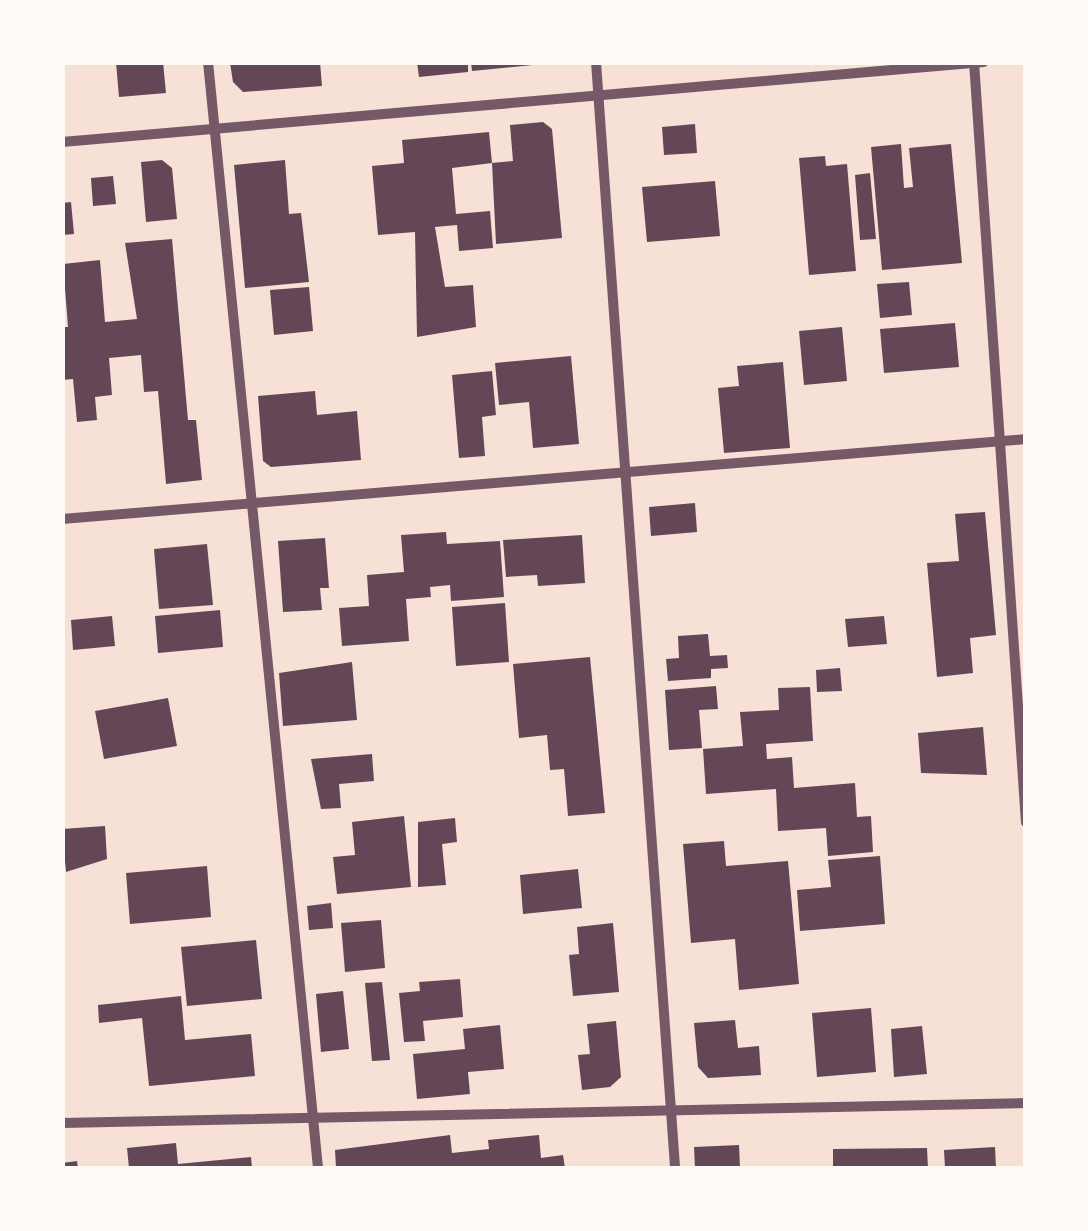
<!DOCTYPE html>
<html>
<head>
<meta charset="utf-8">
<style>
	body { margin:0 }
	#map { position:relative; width:1088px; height:1231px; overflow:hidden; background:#f7e1d7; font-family:Roboto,sans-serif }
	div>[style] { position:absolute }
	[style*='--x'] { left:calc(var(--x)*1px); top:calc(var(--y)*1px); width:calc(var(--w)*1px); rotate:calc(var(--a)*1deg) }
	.building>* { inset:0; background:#644757 }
	.minor>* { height:10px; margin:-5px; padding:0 5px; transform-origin:5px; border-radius:5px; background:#755966 }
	span { translate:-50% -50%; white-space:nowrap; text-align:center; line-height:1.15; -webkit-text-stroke:9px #fffaf5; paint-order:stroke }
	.frame { position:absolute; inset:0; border:65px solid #fffaf5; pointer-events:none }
</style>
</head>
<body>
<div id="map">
	<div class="building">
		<i style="clip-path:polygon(116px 62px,163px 62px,166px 93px,119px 97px)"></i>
		<i style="clip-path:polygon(320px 62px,322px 86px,243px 92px,233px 82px,230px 63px)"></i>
		<i style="clip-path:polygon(417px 62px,468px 62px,468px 72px,419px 77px)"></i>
		<i style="clip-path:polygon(471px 62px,533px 62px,533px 65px,472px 71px)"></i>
		<i style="clip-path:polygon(543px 122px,552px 129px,562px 238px,496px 244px,492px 163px,452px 168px,456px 214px,490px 211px,493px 248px,459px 251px,457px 225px,435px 227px,445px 287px,473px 285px,476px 327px,417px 337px,415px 232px,378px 235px,372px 166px,404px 163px,402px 140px,489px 132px,492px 163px,513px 161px,510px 125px)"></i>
		<i style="clip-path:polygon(695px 124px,697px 153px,664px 155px,662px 127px)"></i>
		<i style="clip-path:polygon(901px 144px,904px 188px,913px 187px,909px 148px,951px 144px,962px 263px,882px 270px,871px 147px)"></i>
		<i style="clip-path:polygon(825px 156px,826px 166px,847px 164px,856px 271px,809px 275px,799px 158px)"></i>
		<i style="clip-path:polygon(162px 160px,172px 168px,177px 219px,146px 222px,141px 162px)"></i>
		<i style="clip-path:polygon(285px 160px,289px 214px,301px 213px,309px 282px,245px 288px,234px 165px)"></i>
		<i style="clip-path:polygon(870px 173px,876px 239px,860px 240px,855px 175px)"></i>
		<i style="clip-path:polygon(113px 176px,116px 204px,93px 206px,91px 178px)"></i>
		<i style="clip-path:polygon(715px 181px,720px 236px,647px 242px,642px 187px)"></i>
		<i style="clip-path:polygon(71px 202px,74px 234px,62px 235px,62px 203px)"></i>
		<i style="clip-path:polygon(172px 239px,188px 420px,196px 420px,202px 480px,166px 484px,158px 391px,144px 392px,141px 355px,109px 358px,112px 395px,95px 397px,97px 420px,77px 422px,73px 379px,62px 380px,62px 327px,68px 327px,63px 264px,100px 260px,105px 322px,137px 319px,125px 243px)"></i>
		<i style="clip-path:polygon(909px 282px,912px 315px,880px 318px,877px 284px)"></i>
		<i style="clip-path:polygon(309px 287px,313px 331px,274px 335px,270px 290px)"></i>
		<i style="clip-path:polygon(955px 323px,959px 367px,884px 373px,880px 329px)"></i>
		<i style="clip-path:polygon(842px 327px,847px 381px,804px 385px,799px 331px)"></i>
		<i style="clip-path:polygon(571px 356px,579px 444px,533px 448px,529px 402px,499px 405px,495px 363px)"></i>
		<i style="clip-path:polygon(783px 362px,790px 448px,724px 453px,718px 388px,739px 386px,737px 366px)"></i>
		<i style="clip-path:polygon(492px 371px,496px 415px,482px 417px,485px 456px,459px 458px,452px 375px)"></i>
		<i style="clip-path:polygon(315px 391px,317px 415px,357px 411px,361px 460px,271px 467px,263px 461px,258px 396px)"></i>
		<i style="clip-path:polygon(695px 503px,697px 532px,651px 536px,649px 507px)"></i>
		<i style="clip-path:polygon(985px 512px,996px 635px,970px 638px,973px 673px,937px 677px,927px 563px,959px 561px,955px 514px)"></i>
		<i style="clip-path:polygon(446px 532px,447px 544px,500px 541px,504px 597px,451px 601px,450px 585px,430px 587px,431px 597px,406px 599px,409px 641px,342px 646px,339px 608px,369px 606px,367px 575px,404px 572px,401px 535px)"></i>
		<i style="clip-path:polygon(582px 535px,585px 583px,538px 586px,537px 575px,506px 577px,503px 540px)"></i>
		<i style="clip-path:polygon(325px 538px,329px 588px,320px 588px,322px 610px,283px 612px,278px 541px)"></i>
		<i style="clip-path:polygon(207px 544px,213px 605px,159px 609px,154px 549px)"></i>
		<i style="clip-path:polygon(505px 603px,509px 662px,456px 666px,452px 607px)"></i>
		<i style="clip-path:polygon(220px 610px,223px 647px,158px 653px,155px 616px)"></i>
		<i style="clip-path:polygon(112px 616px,115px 646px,73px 650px,71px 620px)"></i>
		<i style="clip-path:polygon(884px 616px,887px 644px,848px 647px,845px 619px)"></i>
		<i style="clip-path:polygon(708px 634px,710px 656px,727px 655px,728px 668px,711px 669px,711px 678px,668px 681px,666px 659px,679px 658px,678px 636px)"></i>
		<i style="clip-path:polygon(590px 657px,605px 813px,568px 816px,564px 769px,550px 770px,547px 735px,519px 738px,513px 664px)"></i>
		<i style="clip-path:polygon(352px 662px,357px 720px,283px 726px,279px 673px)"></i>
		<i style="clip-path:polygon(840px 668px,842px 691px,817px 692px,816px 670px)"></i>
		<i style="clip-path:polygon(716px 686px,718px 709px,699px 710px,702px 748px,669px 750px,665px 690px)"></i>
		<i style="clip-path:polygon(810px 687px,813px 741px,766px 744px,767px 759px,792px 757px,794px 788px,855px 783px,857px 817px,871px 816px,873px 852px,828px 856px,826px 828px,778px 831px,776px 789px,706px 794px,703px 749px,743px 746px,740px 712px,779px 710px,778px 688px)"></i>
		<i style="clip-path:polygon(168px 698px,177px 746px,104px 759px,95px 711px)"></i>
		<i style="clip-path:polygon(983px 727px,987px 775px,921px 773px,918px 733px)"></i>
		<i style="clip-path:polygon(372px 754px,374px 781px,339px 784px,341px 808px,321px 809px,311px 759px)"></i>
		<i style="clip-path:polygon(404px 816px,411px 887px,337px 894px,333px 857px,355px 855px,352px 822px)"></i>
		<i style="clip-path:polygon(455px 818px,457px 842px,442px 844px,446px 885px,418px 887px,418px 822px)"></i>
		<i style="clip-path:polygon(105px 826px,107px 859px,66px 872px,62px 829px)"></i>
		<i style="clip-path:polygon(724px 841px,726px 866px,788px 861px,799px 984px,739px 990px,735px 939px,691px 943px,683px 844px)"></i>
		<i style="clip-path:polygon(880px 856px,885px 924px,800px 931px,797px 890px,831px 887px,828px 860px)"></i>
		<i style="clip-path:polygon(207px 866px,211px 917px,130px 924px,126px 873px)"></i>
		<i style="clip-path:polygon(578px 869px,582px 908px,523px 914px,520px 875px)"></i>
		<i style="clip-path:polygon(331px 903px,333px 928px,309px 930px,307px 906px)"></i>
		<i style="clip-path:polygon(381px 920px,385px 968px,345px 972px,341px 923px)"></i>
		<i style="clip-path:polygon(613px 923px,619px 992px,573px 996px,569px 955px,579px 954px,577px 927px)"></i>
		<i style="clip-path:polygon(256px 940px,262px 999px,187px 1006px,181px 947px)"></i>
		<i style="clip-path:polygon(460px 979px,463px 1017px,423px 1021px,425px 1041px,404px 1042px,399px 993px,420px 991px,419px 982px)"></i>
		<i style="clip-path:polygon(382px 982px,390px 1060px,372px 1061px,365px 983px)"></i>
		<i style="clip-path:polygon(343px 991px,349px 1049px,321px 1052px,316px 994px)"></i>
		<i style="clip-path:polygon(181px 996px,185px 1040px,251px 1034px,255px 1076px,149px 1086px,142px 1018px,99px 1023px,98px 1005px)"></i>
		<i style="clip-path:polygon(871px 1008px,876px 1072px,817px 1077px,812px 1013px)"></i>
		<i style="clip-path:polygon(735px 1020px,738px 1048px,759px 1046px,761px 1075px,708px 1078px,698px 1067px,694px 1023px)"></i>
		<i style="clip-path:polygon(616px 1021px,621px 1077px,610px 1087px,582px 1090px,578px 1055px,590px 1054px,587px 1024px)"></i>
		<i style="clip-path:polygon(500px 1025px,504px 1069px,468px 1072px,470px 1094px,417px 1099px,413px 1054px,465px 1049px,463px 1029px)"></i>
		<i style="clip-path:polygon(922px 1026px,927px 1074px,894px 1077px,891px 1029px)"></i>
		<i style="clip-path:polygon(450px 1135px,452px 1153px,489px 1149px,488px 1140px,539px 1135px,541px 1158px,563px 1155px,565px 1168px,336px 1168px,335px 1150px)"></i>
		<i style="clip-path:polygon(176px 1143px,178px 1164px,251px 1157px,252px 1168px,129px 1168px,127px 1148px)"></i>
		<i style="clip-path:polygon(739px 1145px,740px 1168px,695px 1168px,694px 1147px)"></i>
		<i style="clip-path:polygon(995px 1147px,996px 1168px,945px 1168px,944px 1150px)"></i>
		<i style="clip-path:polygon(927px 1148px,928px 1168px,833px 1168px,833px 1149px)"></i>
		<i style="clip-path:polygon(77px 1161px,78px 1168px,62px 1168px,62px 1163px)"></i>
	</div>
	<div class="minor">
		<i style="--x:208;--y:62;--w:1111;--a:84.32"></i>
		<i style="--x:596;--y:62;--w:1109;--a:85.91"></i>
		<i style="--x:974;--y:62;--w:762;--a:86.09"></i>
		<i style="--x:62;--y:142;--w:925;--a:-4.96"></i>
		<i style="--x:62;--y:519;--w:967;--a:-4.74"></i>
		<i style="--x:62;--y:1123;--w:964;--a:-1.19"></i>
	</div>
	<div class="frame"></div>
</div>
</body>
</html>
